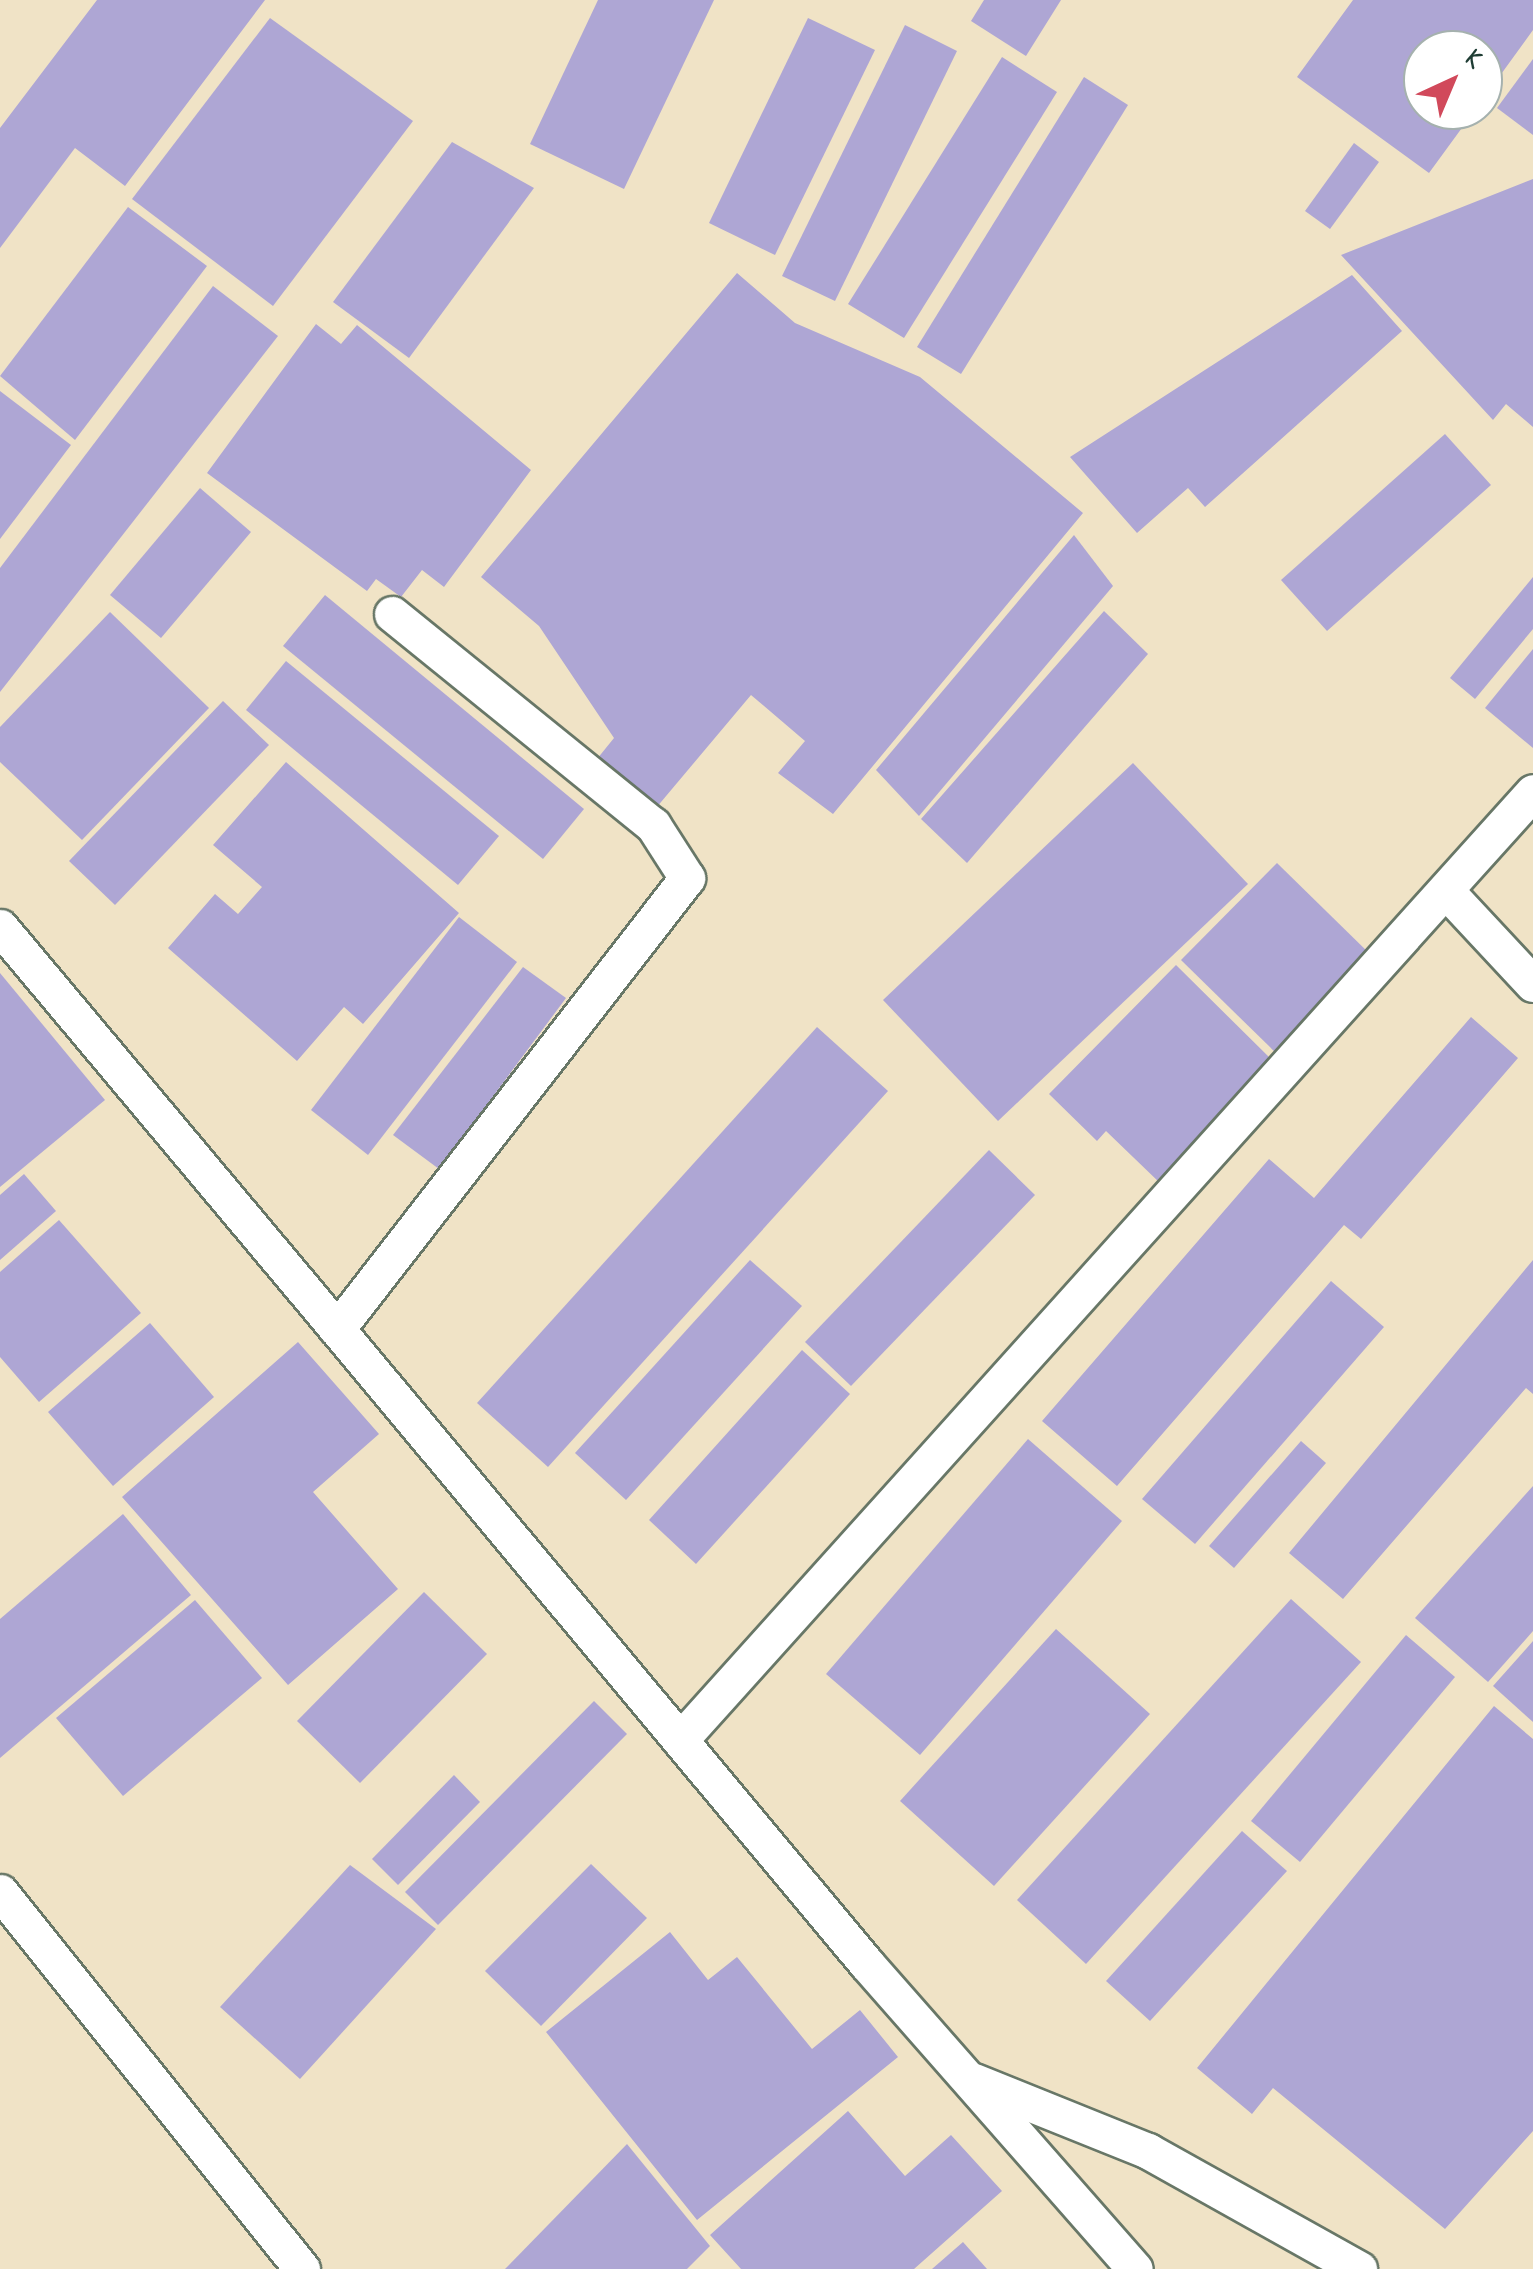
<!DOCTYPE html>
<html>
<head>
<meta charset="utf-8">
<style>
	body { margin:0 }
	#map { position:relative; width:1533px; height:2269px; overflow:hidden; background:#f0e3c6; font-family:"Indie Flower",sans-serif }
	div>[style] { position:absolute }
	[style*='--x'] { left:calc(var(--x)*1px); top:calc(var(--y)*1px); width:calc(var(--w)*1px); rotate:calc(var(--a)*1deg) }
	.building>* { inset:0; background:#aea6d4 }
	.roads { filter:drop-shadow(2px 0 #687767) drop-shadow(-2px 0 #687767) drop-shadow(0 2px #687767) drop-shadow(0 -2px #687767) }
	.street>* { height:35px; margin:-17.5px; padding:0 17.5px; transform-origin:17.5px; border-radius:17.5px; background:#fff }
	span { translate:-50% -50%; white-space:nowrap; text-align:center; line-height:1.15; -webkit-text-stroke:10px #fff; paint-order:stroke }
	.north { position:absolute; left:1403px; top:30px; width:100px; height:100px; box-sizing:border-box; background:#fff; border:2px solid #a5b1ae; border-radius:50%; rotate:44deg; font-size:28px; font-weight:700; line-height:40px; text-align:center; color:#1f3d34 }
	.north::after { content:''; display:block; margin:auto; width:35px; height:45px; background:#d1495b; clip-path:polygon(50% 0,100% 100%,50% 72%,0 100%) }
</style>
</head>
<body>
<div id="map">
	<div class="building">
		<i style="clip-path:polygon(97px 0,265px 0,125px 186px,75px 148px,0 248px,0 128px)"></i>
		<i style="clip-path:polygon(598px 0,714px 0,624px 189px,530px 144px)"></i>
		<i style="clip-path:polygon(984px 0,1061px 0,1026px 56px,971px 21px)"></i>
		<i style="clip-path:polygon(1353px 0,1533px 0,1533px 30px,1483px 99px,1483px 50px,1423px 50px,1423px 110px,1475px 110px,1429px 173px,1297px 77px)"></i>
		<i style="clip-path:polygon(270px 18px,413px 121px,273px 306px,132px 199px)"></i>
		<i style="clip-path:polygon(808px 18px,875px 50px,775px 255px,709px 223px)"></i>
		<i style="clip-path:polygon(905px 25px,957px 51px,835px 301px,782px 276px)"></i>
		<i style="clip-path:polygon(1002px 57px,1057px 92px,904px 338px,848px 304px)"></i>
		<i style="clip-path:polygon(1533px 59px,1533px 135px,1497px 108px)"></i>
		<i style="clip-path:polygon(1084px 77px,1128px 105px,961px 374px,917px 347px)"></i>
		<i style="clip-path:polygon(452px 142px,534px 188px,409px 358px,333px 302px)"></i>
		<i style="clip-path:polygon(1354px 143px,1379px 162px,1330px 229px,1305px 211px)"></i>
		<i style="clip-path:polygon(1533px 179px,1533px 427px,1506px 404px,1493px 420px,1341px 255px)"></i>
		<i style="clip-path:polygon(128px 207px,207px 266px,75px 440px,0 376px)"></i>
		<i style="clip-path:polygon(737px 273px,795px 323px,920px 377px,1083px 513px,833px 814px,778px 773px,805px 741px,751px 695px,656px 808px,597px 759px,614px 738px,539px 626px,481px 577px)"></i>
		<i style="clip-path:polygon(1352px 275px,1402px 331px,1205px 507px,1188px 488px,1137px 533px,1070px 457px)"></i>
		<i style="clip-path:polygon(213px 286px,278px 336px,0 692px,0 568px)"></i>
		<i style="clip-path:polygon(316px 324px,341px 344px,357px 325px,531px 470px,444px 587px,422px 570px,401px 597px,376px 579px,367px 591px,207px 473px)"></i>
		<i style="clip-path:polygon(0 391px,71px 445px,0 539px)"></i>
		<i style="clip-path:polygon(1445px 434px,1491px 485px,1327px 631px,1281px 580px)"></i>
		<i style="clip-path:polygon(200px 488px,251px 532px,161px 638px,110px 595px)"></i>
		<i style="clip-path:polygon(1074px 535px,1113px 586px,919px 816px,876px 770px)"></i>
		<i style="clip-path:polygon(1533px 577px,1533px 629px,1475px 699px,1450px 678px)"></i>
		<i style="clip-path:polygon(325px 595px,584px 809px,543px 859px,283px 646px)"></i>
		<i style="clip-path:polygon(1104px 611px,1148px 654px,967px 863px,921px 819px)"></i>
		<i style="clip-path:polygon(110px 612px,209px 708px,82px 840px,0 762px,0 727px)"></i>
		<i style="clip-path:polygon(1533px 649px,1533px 748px,1485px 708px)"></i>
		<i style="clip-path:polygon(286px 661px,499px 836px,458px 885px,246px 710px)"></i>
		<i style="clip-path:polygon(223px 701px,269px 745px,115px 905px,69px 861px)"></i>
		<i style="clip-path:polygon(286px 762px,459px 913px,363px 1024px,344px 1007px,297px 1061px,168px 948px,215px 894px,238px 914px,262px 887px,213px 845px)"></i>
		<i style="clip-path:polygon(1133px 763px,1248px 884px,998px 1121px,883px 1000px)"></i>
		<i style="clip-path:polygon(1277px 863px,1374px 958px,1278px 1055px,1181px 960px)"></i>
		<i style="clip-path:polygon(459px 917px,517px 962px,368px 1155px,311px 1110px)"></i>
		<i style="clip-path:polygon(1176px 965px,1278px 1066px,1161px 1184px,1106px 1131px,1097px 1141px,1049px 1094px)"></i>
		<i style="clip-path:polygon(523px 967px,566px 998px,439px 1169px,393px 1135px)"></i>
		<i style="clip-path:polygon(0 973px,105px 1100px,0 1187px)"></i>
		<i style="clip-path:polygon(1471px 1017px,1518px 1058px,1361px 1239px,1344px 1225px,1117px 1486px,1042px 1421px,1269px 1159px,1314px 1198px)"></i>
		<i style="clip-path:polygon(817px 1027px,888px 1091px,548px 1467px,477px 1403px)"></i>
		<i style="clip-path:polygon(989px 1150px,1035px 1195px,851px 1386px,805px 1342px)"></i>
		<i style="clip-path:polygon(24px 1174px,56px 1211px,0 1260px,0 1195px)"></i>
		<i style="clip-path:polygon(59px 1220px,141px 1313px,39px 1402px,0 1357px,0 1272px)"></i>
		<i style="clip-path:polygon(750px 1260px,802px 1306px,626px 1500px,575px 1453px)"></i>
		<i style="clip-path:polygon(1533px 1260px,1533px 1394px,1526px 1388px,1343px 1599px,1289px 1553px)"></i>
		<i style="clip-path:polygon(1331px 1281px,1384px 1327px,1195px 1544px,1142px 1499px)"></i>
		<i style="clip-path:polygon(150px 1323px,214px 1397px,113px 1486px,48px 1412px)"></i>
		<i style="clip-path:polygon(298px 1342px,379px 1434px,313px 1492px,398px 1589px,288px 1685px,122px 1497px)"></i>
		<i style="clip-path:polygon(802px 1350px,850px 1394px,696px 1564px,649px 1520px)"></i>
		<i style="clip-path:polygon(1028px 1439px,1122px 1521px,920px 1755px,826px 1674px)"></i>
		<i style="clip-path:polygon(1301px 1441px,1326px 1463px,1234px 1568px,1209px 1546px)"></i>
		<i style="clip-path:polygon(1533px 1486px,1533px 1631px,1488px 1682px,1415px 1618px)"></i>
		<i style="clip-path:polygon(123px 1514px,191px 1595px,0 1758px,0 1619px)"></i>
		<i style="clip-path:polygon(424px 1592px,487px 1654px,360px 1783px,297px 1721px)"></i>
		<i style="clip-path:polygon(1291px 1599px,1361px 1662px,1086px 1964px,1017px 1900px)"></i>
		<i style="clip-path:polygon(195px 1600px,262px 1678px,123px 1796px,56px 1718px)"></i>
		<i style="clip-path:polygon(1056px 1629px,1150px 1714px,994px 1886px,900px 1801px)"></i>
		<i style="clip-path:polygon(1406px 1635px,1455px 1677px,1300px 1862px,1251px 1821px)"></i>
		<i style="clip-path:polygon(1533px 1641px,1533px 1722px,1493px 1686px)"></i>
		<i style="clip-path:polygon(594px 1701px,627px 1734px,438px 1925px,405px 1892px)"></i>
		<i style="clip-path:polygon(1494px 1706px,1533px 1739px,1533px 2131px,1445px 2229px,1273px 2088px,1252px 2114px,1197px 2068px)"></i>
		<i style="clip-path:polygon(454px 1775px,480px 1802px,398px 1885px,372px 1859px)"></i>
		<i style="clip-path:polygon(1242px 1831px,1287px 1871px,1150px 2021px,1106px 1981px)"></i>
		<i style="clip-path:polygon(591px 1864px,647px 1918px,541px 2026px,485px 1971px)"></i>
		<i style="clip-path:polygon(350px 1865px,436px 1929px,300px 2079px,220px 2007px)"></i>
		<i style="clip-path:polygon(670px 1932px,708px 1980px,737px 1957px,812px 2049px,860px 2010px,898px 2057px,697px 2220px,546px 2032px)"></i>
		<i style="clip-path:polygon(848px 2111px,905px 2176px,951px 2135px,1002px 2191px,914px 2269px,741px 2269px,710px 2235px)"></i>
		<i style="clip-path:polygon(627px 2144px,710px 2246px,687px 2269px,505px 2269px)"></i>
		<i style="clip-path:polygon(963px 2242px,987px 2269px,932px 2269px)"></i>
	</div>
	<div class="roads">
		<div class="street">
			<i style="--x:392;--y:614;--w:336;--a:39"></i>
			<i style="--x:653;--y:825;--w:63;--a:57.3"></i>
			<i style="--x:687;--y:878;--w:571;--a:127.81"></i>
			<i style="--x:337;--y:1329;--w:826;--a:50.16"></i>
			<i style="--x:866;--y:1963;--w:407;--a:48.7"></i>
			<i style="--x:1449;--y:894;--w:123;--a:47"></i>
			<i style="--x:0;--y:927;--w:525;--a:50.03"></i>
			<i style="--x:680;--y:1740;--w:1275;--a:-48.02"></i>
			<i style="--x:0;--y:1892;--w:483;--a:51.3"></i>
			<i style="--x:974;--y:2081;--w:188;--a:21.9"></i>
			<i style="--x:1148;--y:2151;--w:242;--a:29.2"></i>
		</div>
	</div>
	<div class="north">K</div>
</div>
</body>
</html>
